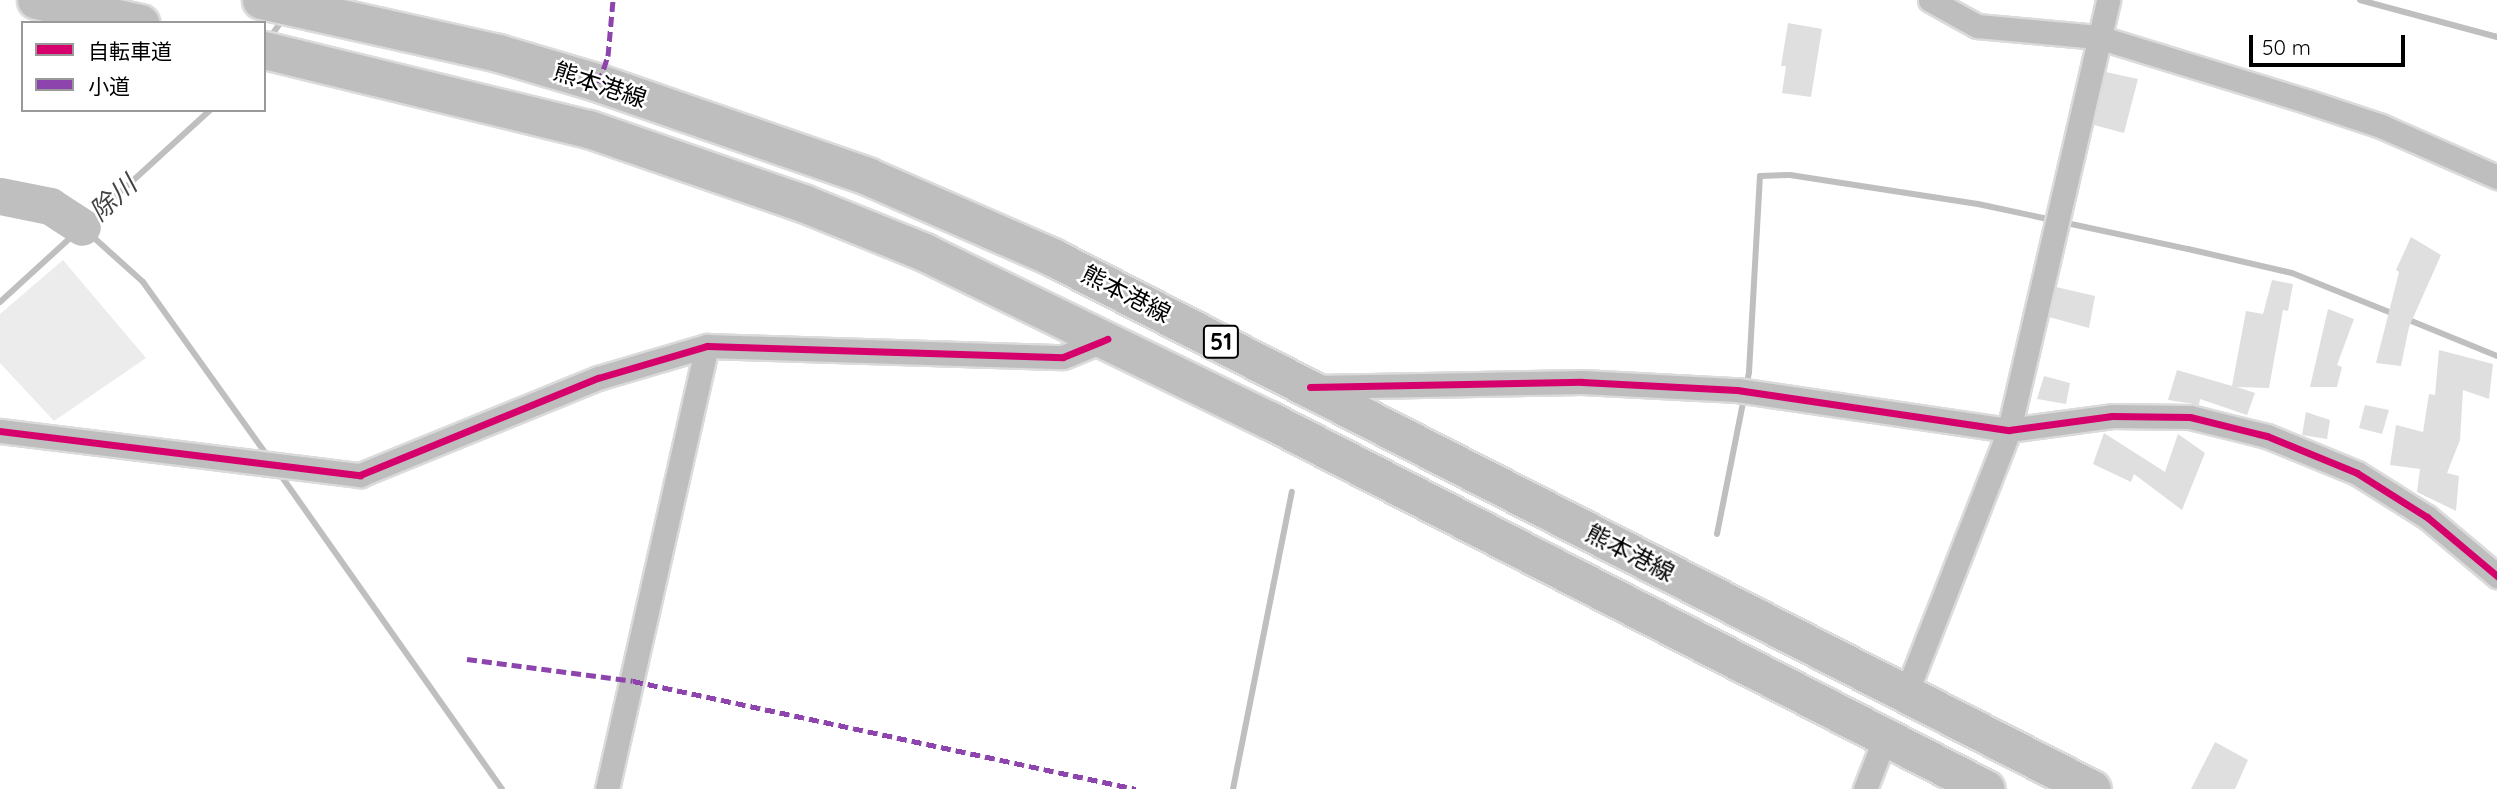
<!DOCTYPE html>
<html>
<head>
<meta charset="utf-8">
<style>
	body { margin:0 }
	#map { position:relative; width:2497px; height:789px; overflow:hidden; background:#fff; font-family:Quicksand,"Noto Sans JP",sans-serif }
	div>[style] { position:absolute }
	[style*='--x'] { left:calc(var(--x)*1px); top:calc(var(--y)*1px); width:calc(var(--w)*1px); rotate:calc(var(--a)*1deg) }
	.green>* { inset:0; background:#ececec }
	.stream>* { height:6px; margin:-3px; padding:0 3px; transform-origin:3px; border-radius:3px; background:#bfbfbf }
	.river>* { height:37px; margin:-18.5px; padding:0 18.5px; transform-origin:18.5px; border-radius:18.5px; background:#bfbfbf }
	.building>* { inset:0; background:#dfdfdf }
	.roads { filter:drop-shadow(2px 0 #dbdbdb) drop-shadow(-2px 0 #dbdbdb) drop-shadow(0 2px #dbdbdb) drop-shadow(0 -2px #dbdbdb) }
	.street>* { height:23px; margin:-11.5px; padding:0 11.5px; transform-origin:11.5px; border-radius:11.5px; background:#bebebe }
	.primary>* { height:37px; margin:-18.5px; padding:0 18.5px; transform-origin:18.5px; border-radius:18.5px; background:#bebebe }
	.quiet>* { height:5px; margin-top:-2.5px; transform-origin:0; background:repeating-linear-gradient(90deg,#8e44ad 0 10px,transparent 0 15px) }
	.cycleway>* { height:7px; margin:-3.5px; padding:0 3.5px; transform-origin:3.5px; border-radius:3.5px; background:#d6006c }
	span { translate:-50% -50%; white-space:nowrap; text-align:center; line-height:1.15; -webkit-text-stroke:5px #fff; paint-order:stroke }
	.shield-label span { padding:2px 5px; background:#fff; border:2px solid; border-radius:5px; -webkit-text-stroke-width:0 }
	.shield-label { font-size:23px; color:#000; font-weight:700 }
	.street-label { font-size:24px; color:#000 }
	.water-label { font-size:26px; color:#444; font-style:italic }
	.legend { position:absolute; left:21px; top:21px; width:245px; height:91px; box-sizing:border-box; background:#fff; border:2px solid #999; margin:0; padding:9px 12px; list-style:none; font-size:21px; color:#000 }
	.legend li { display:flex; align-items:center; gap:14px; height:35px }
	.legend b { width:35px; border:2px solid #999 }
	.scale { position:absolute; left:2249px; top:35px; width:156px; height:32px; box-sizing:border-box; border:4px solid #000; border-top:0; padding-left:9px; font-size:21px; line-height:24px; white-space:nowrap; color:#000; -webkit-text-stroke:5px #fff; paint-order:stroke }
</style>
</head>
<body>
<div id="map">
	<div class="green">
		<i style="clip-path:polygon(63px 260px,146px 358px,54px 421px,0 363px,0 314px)"></i>
	</div>
	<div class="stream">
		<i style="--x:2360;--y:0;--w:142;--a:15.1"></i>
		<i style="--x:269;--y:39;--w:24;--a:-55"></i>
		<i style="--x:82;--y:227;--w:82;--a:42"></i>
		<i style="--x:143;--y:282;--w:216;--a:54.4"></i>
		<i style="--x:0;--y:302;--w:285;--a:-42.4"></i>
		<i style="--x:2404;--y:318;--w:100;--a:22.2"></i>
		<i style="--x:277;--y:470;--w:390;--a:54.8"></i>
		<i style="--x:1717;--y:534;--w:165;--a:-78.8"></i>
		<i style="--x:1749;--y:372;--w:196;--a:-86.8"></i>
		<i style="--x:1760;--y:176;--w:30;--a:-2"></i>
		<i style="--x:1790;--y:175;--w:190;--a:8.8"></i>
		<i style="--x:1978;--y:204;--w:215;--a:12.1"></i>
		<i style="--x:2188;--y:249;--w:107;--a:13"></i>
		<i style="--x:2292;--y:273;--w:110;--a:21.9"></i>
		<i style="--x:1233;--y:789;--w:303;--a:-78.8"></i>
	</div>
	<div class="river">
		<i style="--x:0;--y:196;--w:51;--a:11.3"></i>
		<i style="--x:50;--y:206;--w:38;--a:33"></i>
	</div>
	<div class="building">
		<i style="clip-path:polygon(1788px 23px,1822px 29px,1811px 97px,1782px 93px,1786px 66px,1781px 66px)"></i>
		<i style="clip-path:polygon(2106px 72px,2138px 79px,2124px 133px,2094px 125px)"></i>
		<i style="clip-path:polygon(2411px 237px,2441px 255px,2409px 327px,2401px 366px,2376px 363px,2399px 272px,2396px 270px)"></i>
		<i style="clip-path:polygon(2272px 280px,2293px 284px,2288px 311px,2283px 310px,2269px 388px,2237px 387px,2255px 393px,2247px 415px,2200px 399px,2199px 405px,2168px 400px,2177px 370px,2232px 386px,2246px 311px,2263px 314px)"></i>
		<i style="clip-path:polygon(2056px 287px,2095px 296px,2089px 328px,2049px 317px)"></i>
		<i style="clip-path:polygon(2328px 309px,2354px 319px,2337px 365px,2342px 367px,2337px 387px,2310px 387px)"></i>
		<i style="clip-path:polygon(2439px 350px,2493px 364px,2489px 399px,2463px 390px,2460px 440px,2447px 473px,2459px 476px,2456px 511px,2417px 492px,2420px 469px,2390px 465px,2396px 425px,2423px 432px,2429px 394px,2435px 395px)"></i>
		<i style="clip-path:polygon(2044px 376px,2070px 383px,2066px 404px,2037px 399px)"></i>
		<i style="clip-path:polygon(2365px 405px,2389px 410px,2382px 434px,2359px 428px)"></i>
		<i style="clip-path:polygon(2306px 412px,2330px 420px,2327px 439px,2302px 435px)"></i>
		<i style="clip-path:polygon(2104px 433px,2165px 472px,2178px 434px,2205px 453px,2182px 510px,2134px 474px,2131px 482px,2093px 464px)"></i>
		<i style="clip-path:polygon(2215px 742px,2248px 760px,2235px 789px,2191px 789px)"></i>
	</div>
	<div class="roads">
		<div class="street">
			<i style="--x:1930;--y:0;--w:54;--a:29"></i>
			<i style="--x:1977;--y:26;--w:121;--a:5.2"></i>
			<i style="--x:2098;--y:37;--w:221;--a:17.1"></i>
			<i style="--x:2309;--y:102;--w:76;--a:18.4"></i>
			<i style="--x:2381;--y:126;--w:127;--a:23.7"></i>
			<i style="--x:1316;--y:387;--w:266;--a:-1.1"></i>
			<i style="--x:1582;--y:382;--w:155;--a:3"></i>
			<i style="--x:1737;--y:390;--w:275;--a:8.4"></i>
			<i style="--x:2009;--y:430;--w:104;--a:-7.7"></i>
			<i style="--x:2112;--y:416;--w:78;--a:0.7"></i>
			<i style="--x:2190;--y:417;--w:79;--a:13.9"></i>
			<i style="--x:2267;--y:436;--w:97;--a:22.3"></i>
			<i style="--x:2357;--y:473;--w:83;--a:32.2"></i>
			<i style="--x:2427;--y:517;--w:92;--a:40.1"></i>
			<i style="--x:0;--y:431;--w:363;--a:7"></i>
			<i style="--x:360;--y:475;--w:257;--a:-22.2"></i>
			<i style="--x:598;--y:378;--w:114;--a:-16.4"></i>
			<i style="--x:707;--y:346;--w:356;--a:1.8"></i>
			<i style="--x:1063;--y:357;--w:48;--a:-22.2"></i>
			<i style="--x:1905;--y:696;--w:286;--a:-68.6"></i>
			<i style="--x:2009;--y:430;--w:441;--a:-77"></i>
			<i style="--x:607;--y:789;--w:454;--a:-77.3"></i>
			<i style="--x:1865;--y:789;--w:55;--a:-68.6"></i>
		</div>
		<div class="primary">
			<i style="--x:36;--y:0;--w:107;--a:12.5"></i>
			<i style="--x:261;--y:0;--w:243;--a:12.6"></i>
			<i style="--x:498;--y:53;--w:105;--a:16.5"></i>
			<i style="--x:599;--y:83;--w:284;--a:19.1"></i>
			<i style="--x:867;--y:176;--w:202;--a:23.6"></i>
			<i style="--x:1052;--y:257;--w:1168;--a:27.09"></i>
			<i style="--x:264;--y:50;--w:334;--a:13.7"></i>
			<i style="--x:589;--y:129;--w:226;--a:19.1"></i>
			<i style="--x:803;--y:203;--w:131;--a:22"></i>
			<i style="--x:924;--y:252;--w:384;--a:26"></i>
			<i style="--x:1269;--y:420;--w:806;--a:27.23"></i>
		</div>
	</div>
	<div class="quiet">
		<i style="--x:599;--y:83;--w:28;--a:-72"></i>
		<i style="--x:608;--y:56;--w:56;--a:-84.9"></i>
		<i style="--x:467;--y:659;--w:167;--a:7.5"></i>
		<i style="--x:633;--y:681;--w:514;--a:12.12"></i>
	</div>
	<div class="cycleway">
		<i style="--x:1310;--y:387;--w:272;--a:-1.1"></i>
		<i style="--x:1582;--y:382;--w:155;--a:3"></i>
		<i style="--x:1737;--y:390;--w:275;--a:8.4"></i>
		<i style="--x:2009;--y:430;--w:104;--a:-7.7"></i>
		<i style="--x:2112;--y:416;--w:78;--a:0.7"></i>
		<i style="--x:2190;--y:417;--w:79;--a:13.9"></i>
		<i style="--x:2267;--y:436;--w:97;--a:22.3"></i>
		<i style="--x:2357;--y:473;--w:83;--a:32.2"></i>
		<i style="--x:2427;--y:517;--w:92;--a:40.1"></i>
		<i style="--x:0;--y:431;--w:363;--a:7"></i>
		<i style="--x:360;--y:475;--w:257;--a:-22.2"></i>
		<i style="--x:598;--y:378;--w:114;--a:-16.4"></i>
		<i style="--x:707;--y:346;--w:356;--a:1.8"></i>
		<i style="--x:1063;--y:357;--w:48;--a:-22.2"></i>
	</div>
	<div class="shield-label">
		<span style="left:1221px;top:342px">51</span>
	</div>
	<div class="street-label">
		<span style="left:600px;top:85px;rotate:18deg">熊本港線</span>
		<span style="left:1126px;top:294px;rotate:27deg">熊本港線</span>
		<span style="left:1630px;top:553px;rotate:27deg">熊本港線</span>
	</div>
	<div class="water-label">
		<span style="left:113px;top:198px;rotate:-42deg">除川</span>
	</div>
	<ul class="legend">
	<li><b style="height:9px;background:#d6006c"></b>自転車道</li>
	<li><b style="height:9px;background:#8e44ad"></b>小道</li>
	</ul>
	<div class="scale">50 m</div>
</div>
</body>
</html>
